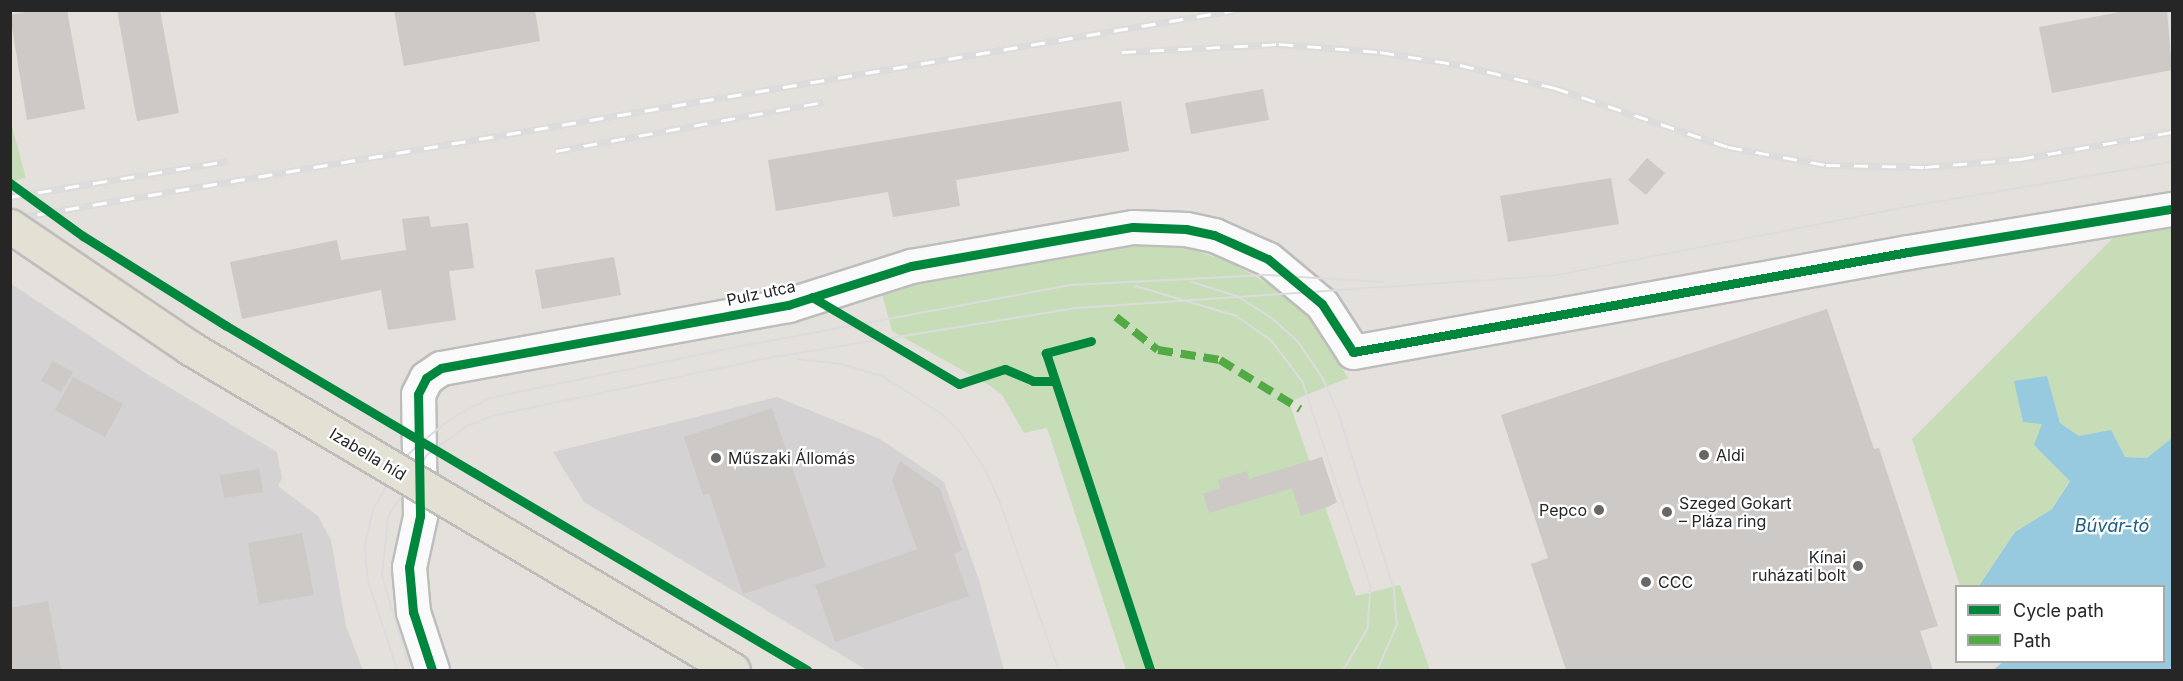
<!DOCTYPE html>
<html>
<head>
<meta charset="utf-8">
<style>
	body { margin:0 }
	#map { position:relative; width:2183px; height:681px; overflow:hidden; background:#e4e1dc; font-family:Inter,sans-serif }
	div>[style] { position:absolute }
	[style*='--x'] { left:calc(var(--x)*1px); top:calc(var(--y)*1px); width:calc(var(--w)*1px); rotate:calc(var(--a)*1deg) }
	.industrial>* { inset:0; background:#d5d2d3 }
	.green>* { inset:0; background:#c6ddb8 }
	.water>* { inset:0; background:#97cadf }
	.building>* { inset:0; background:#ccc9c6 }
	.roads { filter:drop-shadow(2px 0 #bebdbd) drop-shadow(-2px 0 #bebdbd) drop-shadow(0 2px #bebdbd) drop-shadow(0 -2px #bebdbd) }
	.minor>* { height:33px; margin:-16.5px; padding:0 16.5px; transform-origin:16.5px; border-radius:16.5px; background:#fbfafa }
	.tram>* { height:1.5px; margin:-0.75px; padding:0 0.75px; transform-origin:0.75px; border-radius:0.75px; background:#dcdcdd }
	.rail>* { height:7px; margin-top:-3.5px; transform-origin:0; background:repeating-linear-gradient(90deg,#fff 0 14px,#dcdcdd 0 28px); box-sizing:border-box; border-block:2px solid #dcdcdd }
	.bridges { filter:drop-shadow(2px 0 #bebdbb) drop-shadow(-2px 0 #bebdbb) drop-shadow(0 2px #bebdbb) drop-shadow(0 -2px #bebdbb) }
	.major-bridge>* { height:33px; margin:-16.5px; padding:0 16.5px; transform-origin:16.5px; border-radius:16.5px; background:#e3e0d4 }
	.quiet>* { height:8px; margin-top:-4px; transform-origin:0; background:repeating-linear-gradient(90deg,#53aa44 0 15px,transparent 0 23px) }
	.cycleway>* { height:9px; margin:-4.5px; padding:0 4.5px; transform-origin:4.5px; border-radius:4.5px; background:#00873e }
	.dots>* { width:16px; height:16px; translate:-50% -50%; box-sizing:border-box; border:3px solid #fff; border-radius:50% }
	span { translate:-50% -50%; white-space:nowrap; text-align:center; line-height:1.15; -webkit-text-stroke:4.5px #fff; paint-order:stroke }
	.street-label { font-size:16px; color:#262626 }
	.poi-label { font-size:16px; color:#262626 }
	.left { translate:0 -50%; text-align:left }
	.right { translate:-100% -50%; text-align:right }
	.water-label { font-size:18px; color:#1b5e86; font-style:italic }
	.frame { position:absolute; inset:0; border:12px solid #262626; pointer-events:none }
	.legend { position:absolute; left:1955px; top:585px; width:210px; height:78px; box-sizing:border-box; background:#fff; border:2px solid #a8a8a8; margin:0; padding:8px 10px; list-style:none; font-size:18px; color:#262626 }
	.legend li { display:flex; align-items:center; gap:12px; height:30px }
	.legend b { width:30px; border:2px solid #a8a8a8 }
</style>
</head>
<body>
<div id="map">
	<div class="industrial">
		<i style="clip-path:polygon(10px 283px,147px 374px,277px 452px,282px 478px,278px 486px,318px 516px,331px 540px,346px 626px,363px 670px,11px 670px)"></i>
		<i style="clip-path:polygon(777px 397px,880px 439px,944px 482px,979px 580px,1004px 670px,867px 670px,584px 502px,553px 452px)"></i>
	</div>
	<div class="green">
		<i style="clip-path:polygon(11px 123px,26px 178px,11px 181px,10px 181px)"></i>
		<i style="clip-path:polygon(2172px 224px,2172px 438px,2148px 458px,2125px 457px,2079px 436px,2060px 423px,2046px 376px,2042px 424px,2035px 445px,2070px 480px,2052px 509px,2015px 532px,1979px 586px,1960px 586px,1912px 439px,2115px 236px)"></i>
		<i style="clip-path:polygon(1117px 244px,1182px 246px,1230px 262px,1290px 297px,1314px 320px,1348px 378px,1289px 402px,1356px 596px,1400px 585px,1430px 670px,1126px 670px,1047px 428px,1024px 433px,1002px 395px,989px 385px,892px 331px,881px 290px)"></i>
	</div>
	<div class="water">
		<i style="clip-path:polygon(2047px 376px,2060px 423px,2079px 436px,2111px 430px,2125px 457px,2147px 458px,2172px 438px,2172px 670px,1993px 670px,2003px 662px,2164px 662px,2164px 586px,1979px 586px,2015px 532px,2052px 509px,2070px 481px,2034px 445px,2042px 424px,2023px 422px,2014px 381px)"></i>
	</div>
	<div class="building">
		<i style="clip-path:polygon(36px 10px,67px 10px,85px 109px,27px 120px,10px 15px)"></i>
		<i style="clip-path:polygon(117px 10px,160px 10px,179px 113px,137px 121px)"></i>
		<i style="clip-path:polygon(394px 10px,535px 10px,540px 41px,404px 66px)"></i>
		<i style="clip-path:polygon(2131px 10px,2167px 10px,2172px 70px,2052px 93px,2039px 27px)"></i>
		<i style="clip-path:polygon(1263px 89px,1269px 120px,1191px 134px,1185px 103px)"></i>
		<i style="clip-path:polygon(1121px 101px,1129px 151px,956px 180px,960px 206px,893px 217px,888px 192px,776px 211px,768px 160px)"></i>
		<i style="clip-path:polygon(1647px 158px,1665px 173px,1646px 195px,1628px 180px)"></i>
		<i style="clip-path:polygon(1611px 178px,1619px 224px,1508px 242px,1500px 196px)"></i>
		<i style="clip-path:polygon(429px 216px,431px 227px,468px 223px,474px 268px,449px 271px,456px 320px,388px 330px,381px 290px,242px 319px,230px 262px,337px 240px,341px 260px,406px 250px,402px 219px)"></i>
		<i style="clip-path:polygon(614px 257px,621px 295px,542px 309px,535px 270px)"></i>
		<i style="clip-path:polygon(1827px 309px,1874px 449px,1879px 448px,1938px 626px,1920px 631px,1933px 670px,1566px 670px,1531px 564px,1548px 558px,1501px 415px)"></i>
		<i style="clip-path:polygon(53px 361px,73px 372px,61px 392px,41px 381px)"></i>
		<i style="clip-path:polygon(73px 377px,123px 404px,105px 437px,55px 410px)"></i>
		<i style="clip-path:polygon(772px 408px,826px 567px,743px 594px,709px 493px,703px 495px,684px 437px)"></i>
		<i style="clip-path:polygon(1322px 457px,1337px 502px,1328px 507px,1301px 516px,1292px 488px,1209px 513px,1203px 494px,1220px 488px,1218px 480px,1247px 471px,1249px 479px)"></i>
		<i style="clip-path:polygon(900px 461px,940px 489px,962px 550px,954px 554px,969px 596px,835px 642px,815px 585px,917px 549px,892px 480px)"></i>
		<i style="clip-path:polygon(259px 469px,263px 492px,224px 498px,220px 475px)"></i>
		<i style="clip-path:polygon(302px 533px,314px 595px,259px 604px,248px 543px)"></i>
		<i style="clip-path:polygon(48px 601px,61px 670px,10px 670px,10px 608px)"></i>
	</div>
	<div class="roads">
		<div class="minor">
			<i style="--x:432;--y:670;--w:61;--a:-108.1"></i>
			<i style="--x:413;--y:612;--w:45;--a:-95.1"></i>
			<i style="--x:409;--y:567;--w:52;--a:-77.8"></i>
			<i style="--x:420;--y:516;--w:122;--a:-90.9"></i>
			<i style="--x:418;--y:394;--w:18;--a:-63"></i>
			<i style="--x:426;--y:378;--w:18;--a:-34"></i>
			<i style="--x:441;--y:368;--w:353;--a:-10.3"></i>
			<i style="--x:788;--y:305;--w:129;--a:-17.6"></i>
			<i style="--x:911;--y:266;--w:225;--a:-10"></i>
			<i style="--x:1133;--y:227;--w:53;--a:2.2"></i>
			<i style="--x:1186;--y:229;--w:29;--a:12"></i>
			<i style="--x:1214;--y:235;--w:59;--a:24"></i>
			<i style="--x:1268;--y:259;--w:70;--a:39.8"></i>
			<i style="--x:1322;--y:304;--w:57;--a:57.1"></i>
			<i style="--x:1353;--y:352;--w:564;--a:-10.21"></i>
			<i style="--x:1908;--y:252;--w:267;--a:-9.3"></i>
		</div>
	</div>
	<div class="tram">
		<i style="--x:1192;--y:282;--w:47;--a:17.3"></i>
		<i style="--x:1237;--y:296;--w:40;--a:32"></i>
		<i style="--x:1271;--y:317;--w:36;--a:42"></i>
		<i style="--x:1298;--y:341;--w:45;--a:56"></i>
		<i style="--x:1323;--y:378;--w:39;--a:66"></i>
		<i style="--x:1339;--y:414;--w:182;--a:72.5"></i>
		<i style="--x:1394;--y:588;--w:38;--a:85"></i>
		<i style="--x:1397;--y:626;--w:48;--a:113.4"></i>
		<i style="--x:1136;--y:286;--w:105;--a:16.5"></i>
		<i style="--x:1237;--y:316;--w:43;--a:35.5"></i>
		<i style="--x:1272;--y:341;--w:51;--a:52.9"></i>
		<i style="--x:1303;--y:382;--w:215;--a:71.6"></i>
		<i style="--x:1371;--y:586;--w:43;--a:94"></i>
		<i style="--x:1368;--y:629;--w:48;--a:120.3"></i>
		<i style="--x:798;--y:359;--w:44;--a:6.5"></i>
		<i style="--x:842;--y:364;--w:42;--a:16.7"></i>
		<i style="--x:882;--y:376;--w:71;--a:32.3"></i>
		<i style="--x:942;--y:414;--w:27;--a:45"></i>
		<i style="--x:961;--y:433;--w:41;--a:55.9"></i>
		<i style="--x:984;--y:467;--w:35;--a:65"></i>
		<i style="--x:999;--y:499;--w:181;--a:70.7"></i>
		<i style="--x:397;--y:670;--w:93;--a:-108.2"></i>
		<i style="--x:368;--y:582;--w:37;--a:-95"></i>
		<i style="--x:365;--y:545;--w:37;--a:-77"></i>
		<i style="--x:373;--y:509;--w:55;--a:-59.2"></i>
		<i style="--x:401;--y:462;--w:25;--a:-45"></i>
		<i style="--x:419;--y:444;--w:41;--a:-38"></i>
		<i style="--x:451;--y:419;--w:44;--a:-28.3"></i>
		<i style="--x:490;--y:398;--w:257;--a:-11.7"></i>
		<i style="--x:742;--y:346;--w:334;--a:-10.5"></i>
		<i style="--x:1070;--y:285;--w:197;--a:-2.9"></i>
		<i style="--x:1267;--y:275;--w:116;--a:3.5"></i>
		<i style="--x:410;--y:670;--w:98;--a:-106.6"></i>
		<i style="--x:382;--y:576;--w:59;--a:-84.2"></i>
		<i style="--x:388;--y:517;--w:73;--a:-57.8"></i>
		<i style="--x:427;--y:455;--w:49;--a:-35.9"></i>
		<i style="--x:467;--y:426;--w:31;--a:-21"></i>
		<i style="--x:496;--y:415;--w:284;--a:-11.8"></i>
		<i style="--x:774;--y:357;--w:307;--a:-9.2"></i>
		<i style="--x:1077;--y:308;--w:476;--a:-3.9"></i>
		<i style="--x:1552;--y:276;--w:372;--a:-11"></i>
		<i style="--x:1917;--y:205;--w:259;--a:-9.6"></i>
	</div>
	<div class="rail">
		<i style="--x:1122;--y:52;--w:157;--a:-2.9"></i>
		<i style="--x:1279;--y:44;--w:101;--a:4.5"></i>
		<i style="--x:1380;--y:52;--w:81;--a:9.2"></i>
		<i style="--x:1460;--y:65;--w:98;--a:13.6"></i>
		<i style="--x:1555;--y:88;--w:183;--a:18.8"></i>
		<i style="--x:1728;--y:147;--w:100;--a:10.4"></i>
		<i style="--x:1826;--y:165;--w:99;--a:1.2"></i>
		<i style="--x:1925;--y:167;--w:95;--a:-4.8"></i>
		<i style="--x:2020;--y:159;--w:154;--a:-10.1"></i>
		<i style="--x:556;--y:151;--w:272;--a:-10.4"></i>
		<i style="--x:10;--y:197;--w:220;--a:-9.4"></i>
		<i style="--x:10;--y:219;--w:1243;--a:-9.68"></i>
	</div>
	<div class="bridges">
		<div class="major-bridge">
			<i style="--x:10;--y:226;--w:217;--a:34.1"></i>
			<i style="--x:190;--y:348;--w:631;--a:30.67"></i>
		</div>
	</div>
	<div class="quiet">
		<i style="--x:1116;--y:317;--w:53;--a:38.2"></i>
		<i style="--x:1158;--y:350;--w:63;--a:9.2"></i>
		<i style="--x:1220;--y:360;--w:94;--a:31.5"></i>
	</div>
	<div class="cycleway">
		<i style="--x:10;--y:183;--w:90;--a:36"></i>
		<i style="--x:83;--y:236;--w:168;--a:32.1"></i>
		<i style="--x:225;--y:325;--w:677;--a:30.66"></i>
		<i style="--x:812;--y:297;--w:171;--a:30.6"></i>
		<i style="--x:959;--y:384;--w:48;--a:-18.1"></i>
		<i style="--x:1005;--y:369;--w:30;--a:23"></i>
		<i style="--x:1033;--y:381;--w:20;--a:0"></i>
		<i style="--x:1091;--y:341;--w:47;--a:165.1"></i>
		<i style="--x:1046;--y:353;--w:334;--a:71.8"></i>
		<i style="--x:432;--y:670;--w:61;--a:-108.1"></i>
		<i style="--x:413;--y:612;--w:45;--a:-95.1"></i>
		<i style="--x:409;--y:567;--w:52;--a:-77.8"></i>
		<i style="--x:420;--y:516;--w:122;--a:-90.9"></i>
		<i style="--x:418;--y:394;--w:18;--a:-63"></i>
		<i style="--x:426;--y:378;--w:18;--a:-34"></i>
		<i style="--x:441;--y:368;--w:353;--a:-10.3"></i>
		<i style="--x:788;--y:305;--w:129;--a:-17.6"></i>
		<i style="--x:911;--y:266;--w:225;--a:-10"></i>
		<i style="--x:1133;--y:227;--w:53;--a:2.2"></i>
		<i style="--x:1186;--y:229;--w:29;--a:12"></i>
		<i style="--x:1214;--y:235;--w:59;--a:24"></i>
		<i style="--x:1268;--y:259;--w:70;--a:39.8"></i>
		<i style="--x:1322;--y:304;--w:57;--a:57.1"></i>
		<i style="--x:1353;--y:352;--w:564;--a:-10.21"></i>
		<i style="--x:1908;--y:252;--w:267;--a:-9.3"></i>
	</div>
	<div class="dots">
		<i style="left:1704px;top:455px;background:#686766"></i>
		<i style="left:716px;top:458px;background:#686766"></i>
		<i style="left:1599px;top:510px;background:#686766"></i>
		<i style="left:1667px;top:512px;background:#686766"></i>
		<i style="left:1858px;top:566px;background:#686766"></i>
		<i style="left:1646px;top:582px;background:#686766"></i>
	</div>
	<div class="street-label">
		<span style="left:761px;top:293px;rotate:-12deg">Pulz utca</span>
		<span style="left:368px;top:454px;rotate:31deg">Izabella híd</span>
	</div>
	<div class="poi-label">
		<span class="left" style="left:1716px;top:455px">Aldi</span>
		<span class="left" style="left:728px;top:458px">Műszaki Állomás</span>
		<span class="left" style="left:1679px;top:512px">Szeged Gokart<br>– Pláza ring</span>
		<span class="right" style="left:1587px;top:510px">Pepco</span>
		<span class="right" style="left:1846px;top:566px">Kínai<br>ruházati bolt</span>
		<span class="left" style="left:1658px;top:582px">CCC</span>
	</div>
	<div class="water-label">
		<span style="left:2112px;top:526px">Búvár-tó</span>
	</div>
	<div class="frame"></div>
	<ul class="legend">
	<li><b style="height:8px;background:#00873e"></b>Cycle path</li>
	<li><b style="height:8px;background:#53aa44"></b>Path</li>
	</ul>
</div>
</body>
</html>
